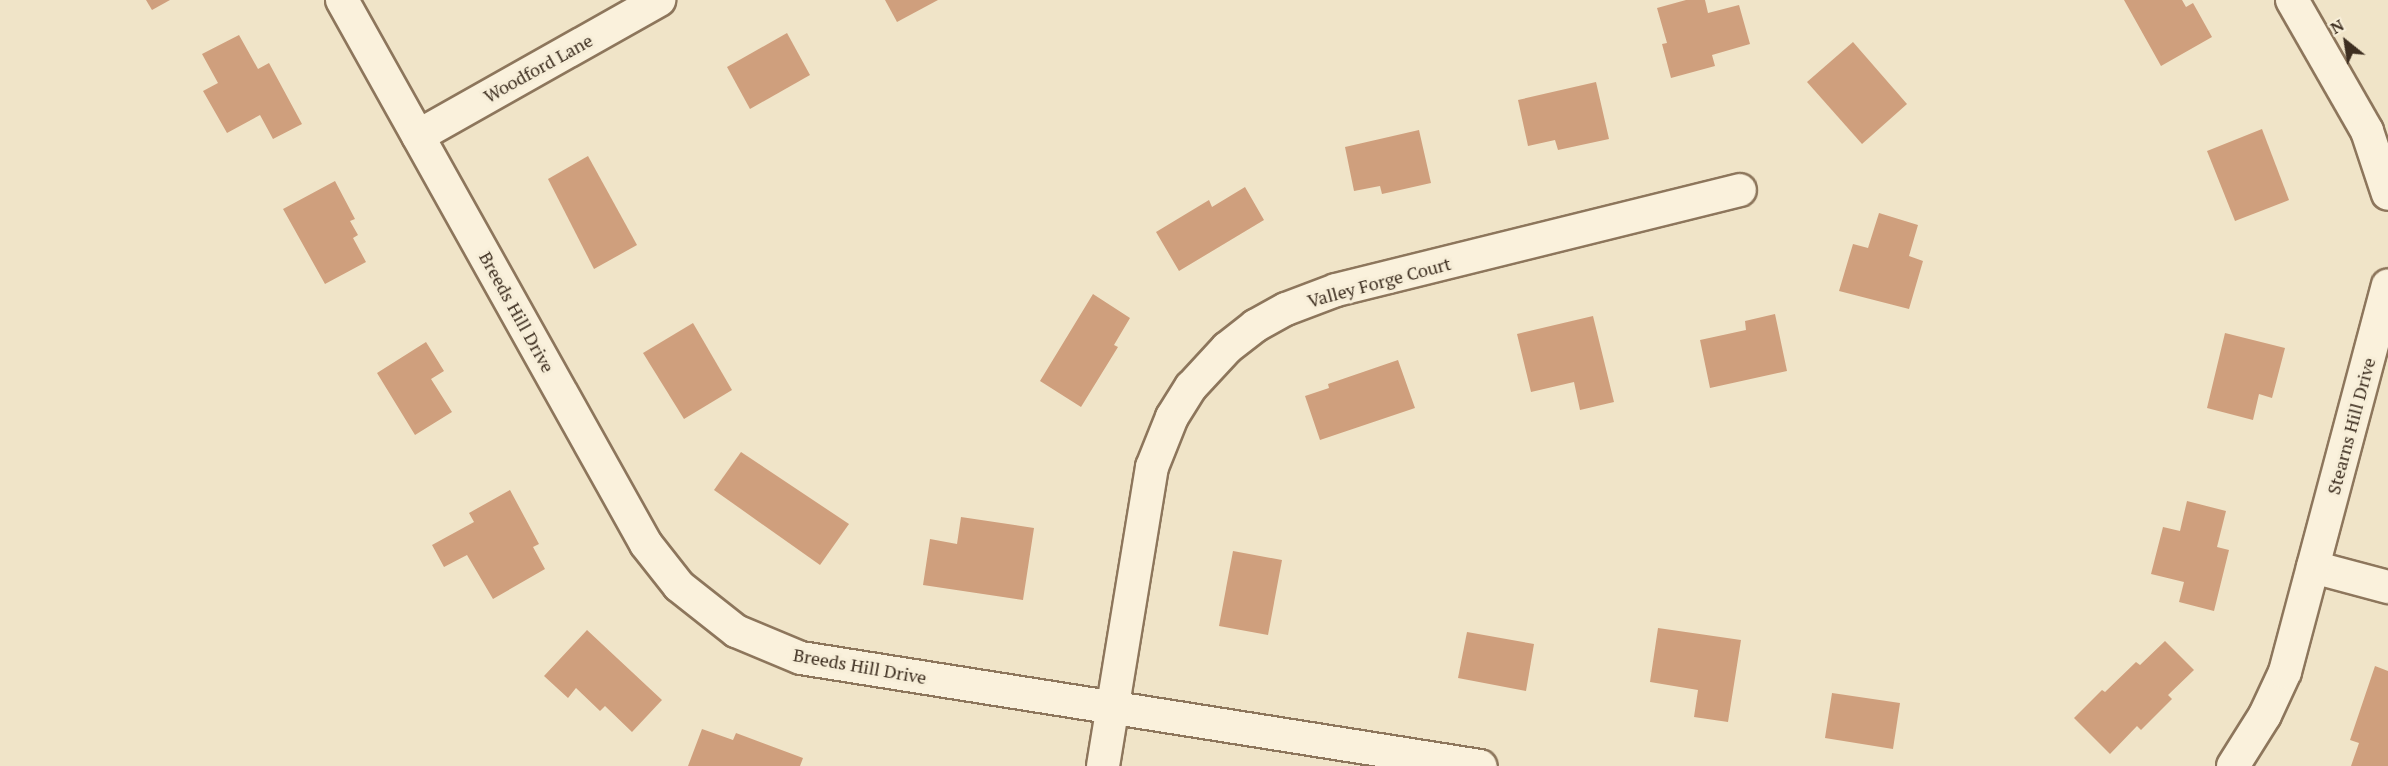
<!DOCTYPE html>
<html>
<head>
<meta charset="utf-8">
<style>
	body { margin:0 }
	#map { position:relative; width:2388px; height:766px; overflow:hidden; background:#f0e4c8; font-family:"PT Serif",serif }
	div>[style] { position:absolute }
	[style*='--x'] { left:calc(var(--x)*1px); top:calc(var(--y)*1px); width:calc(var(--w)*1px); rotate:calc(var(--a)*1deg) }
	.building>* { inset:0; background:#cf9f7d }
	.roads { filter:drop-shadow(2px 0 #8d765c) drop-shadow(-2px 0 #8d765c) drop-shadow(0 2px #8d765c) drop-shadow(0 -2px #8d765c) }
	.minor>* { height:32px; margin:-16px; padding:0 16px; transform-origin:16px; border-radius:16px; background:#faf1dc }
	span { translate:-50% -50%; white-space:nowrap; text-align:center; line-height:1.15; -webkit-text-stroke:6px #f7eed8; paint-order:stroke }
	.street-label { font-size:18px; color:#3d2e20 }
	.north { position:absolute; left:2316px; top:12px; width:60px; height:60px; -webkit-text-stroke:4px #f7eed8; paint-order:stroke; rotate:330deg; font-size:16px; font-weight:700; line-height:24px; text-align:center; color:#3d2e20 }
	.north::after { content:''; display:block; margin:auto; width:21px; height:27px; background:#3d2e20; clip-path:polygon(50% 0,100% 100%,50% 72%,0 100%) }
</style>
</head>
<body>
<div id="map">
	<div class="building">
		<i style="clip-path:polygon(146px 0,170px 0,152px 10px)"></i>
		<i style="clip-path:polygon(885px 0,938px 0,897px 22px)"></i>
		<i style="clip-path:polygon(1686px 0,1705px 0,1708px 13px,1739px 5px,1750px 44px,1712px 55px,1715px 66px,1671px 78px,1662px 44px,1667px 43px,1657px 8px)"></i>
		<i style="clip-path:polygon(2124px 0,2182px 0,2186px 7px,2193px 3px,2212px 37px,2161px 66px)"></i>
		<i style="clip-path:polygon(787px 33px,810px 75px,750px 109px,727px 67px)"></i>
		<i style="clip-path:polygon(239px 35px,258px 69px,269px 63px,302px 124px,273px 139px,260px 115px,227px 133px,203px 91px,218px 83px,202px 54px)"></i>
		<i style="clip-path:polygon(1853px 42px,1907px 104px,1862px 144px,1807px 82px)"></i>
		<i style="clip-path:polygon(1596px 82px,1609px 139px,1558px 150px,1555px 140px,1528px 146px,1518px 100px)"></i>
		<i style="clip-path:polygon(2262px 129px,2289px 200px,2235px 221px,2207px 151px)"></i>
		<i style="clip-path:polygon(1419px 130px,1431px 183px,1382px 194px,1380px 186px,1354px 191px,1345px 147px)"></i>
		<i style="clip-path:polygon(588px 156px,637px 245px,594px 269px,548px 179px)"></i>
		<i style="clip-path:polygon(335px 181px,355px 219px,350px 221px,358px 235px,353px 238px,366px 262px,325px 284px,283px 209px)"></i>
		<i style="clip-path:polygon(1245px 187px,1264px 220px,1179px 271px,1156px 232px,1209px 200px,1212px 207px)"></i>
		<i style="clip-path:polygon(1879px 213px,1918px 225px,1909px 256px,1923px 261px,1909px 309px,1839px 291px,1853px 244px,1868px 248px)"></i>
		<i style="clip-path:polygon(1093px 294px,1130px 318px,1114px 345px,1118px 347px,1081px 407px,1040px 381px)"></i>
		<i style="clip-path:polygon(1775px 314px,1787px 371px,1710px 388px,1700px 340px,1746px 330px,1745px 321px)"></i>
		<i style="clip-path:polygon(1593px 316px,1614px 402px,1580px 410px,1574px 382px,1531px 392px,1517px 334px)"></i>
		<i style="clip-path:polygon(693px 323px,732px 390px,684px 419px,643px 353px)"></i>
		<i style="clip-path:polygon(2225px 333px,2285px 348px,2272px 398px,2259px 394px,2253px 420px,2207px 408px)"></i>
		<i style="clip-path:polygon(426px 342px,444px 371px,431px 379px,452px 412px,415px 435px,377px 373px)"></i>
		<i style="clip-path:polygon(1398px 360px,1415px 408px,1320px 440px,1305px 396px,1329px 388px,1328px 384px)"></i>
		<i style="clip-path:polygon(741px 452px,849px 524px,820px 565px,714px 490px)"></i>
		<i style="clip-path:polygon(510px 490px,539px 544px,533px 547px,545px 569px,493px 599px,467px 555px,444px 567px,432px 545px,474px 522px,469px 513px)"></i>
		<i style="clip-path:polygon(2187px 501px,2226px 511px,2217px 547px,2229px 550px,2214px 611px,2179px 602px,2184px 582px,2151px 574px,2163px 527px,2180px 531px)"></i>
		<i style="clip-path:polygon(961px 517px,1034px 528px,1023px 600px,923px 585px,930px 539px,957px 544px)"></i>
		<i style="clip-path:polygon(1233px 551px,1282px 560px,1268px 635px,1219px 626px)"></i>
		<i style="clip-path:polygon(1658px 628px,1741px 640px,1728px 722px,1694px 717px,1698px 690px,1650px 682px)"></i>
		<i style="clip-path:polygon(587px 630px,662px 700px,632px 732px,605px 706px,600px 711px,576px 688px,568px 698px,544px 676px)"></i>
		<i style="clip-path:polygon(1467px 632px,1534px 644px,1526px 691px,1458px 678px)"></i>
		<i style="clip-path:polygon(2165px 641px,2194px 670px,2168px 695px,2172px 699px,2141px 730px,2137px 726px,2110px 754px,2074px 718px,2102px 690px,2105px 692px,2136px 662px,2140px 665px)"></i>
		<i style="clip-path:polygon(2375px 666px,2388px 671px,2388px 766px,2351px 766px,2359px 743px,2350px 740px)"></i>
		<i style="clip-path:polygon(1832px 693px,1900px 703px,1893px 749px,1825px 738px)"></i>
		<i style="clip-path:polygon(702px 729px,733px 740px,736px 733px,803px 758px,800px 766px,688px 766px)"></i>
	</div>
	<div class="roads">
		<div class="minor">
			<i style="--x:342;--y:0;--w:623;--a:60.8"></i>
			<i style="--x:646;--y:544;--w:53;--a:51.8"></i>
			<i style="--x:679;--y:586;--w:73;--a:38.3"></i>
			<i style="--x:736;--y:631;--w:70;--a:22.6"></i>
			<i style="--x:801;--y:658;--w:688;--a:9.04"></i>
			<i style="--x:2292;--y:0;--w:151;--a:60.2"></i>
			<i style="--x:2367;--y:131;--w:66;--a:71.6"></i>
			<i style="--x:418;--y:136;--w:277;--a:-29.4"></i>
			<i style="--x:2313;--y:567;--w:78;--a:14.9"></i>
			<i style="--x:1103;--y:766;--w:303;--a:-80.7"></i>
			<i style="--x:1152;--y:467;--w:54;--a:-68.2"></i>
			<i style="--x:1172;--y:417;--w:36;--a:-58"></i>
			<i style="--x:1191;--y:387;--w:53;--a:-47.3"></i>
			<i style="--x:1227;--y:348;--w:36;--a:-38"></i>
			<i style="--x:1255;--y:326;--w:35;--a:-29"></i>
			<i style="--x:1286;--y:309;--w:53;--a:-20.8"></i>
			<i style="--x:1336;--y:290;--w:416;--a:-13.9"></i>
			<i style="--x:2233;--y:766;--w:60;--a:-57.9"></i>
			<i style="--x:2265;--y:715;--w:47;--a:-65.1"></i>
			<i style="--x:2285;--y:672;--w:400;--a:-75.1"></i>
		</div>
	</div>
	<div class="street-label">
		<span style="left:538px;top:68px;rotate:-29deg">Woodford Lane</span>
		<span style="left:1379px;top:282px;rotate:-15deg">Valley Forge Court</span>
		<span style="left:517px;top:312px;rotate:61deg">Breeds Hill Drive</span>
		<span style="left:2351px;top:426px;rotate:-75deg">Stearns Hill Drive</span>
		<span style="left:860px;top:666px;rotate:10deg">Breeds Hill Drive</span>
	</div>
	<div class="north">N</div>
</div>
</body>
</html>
